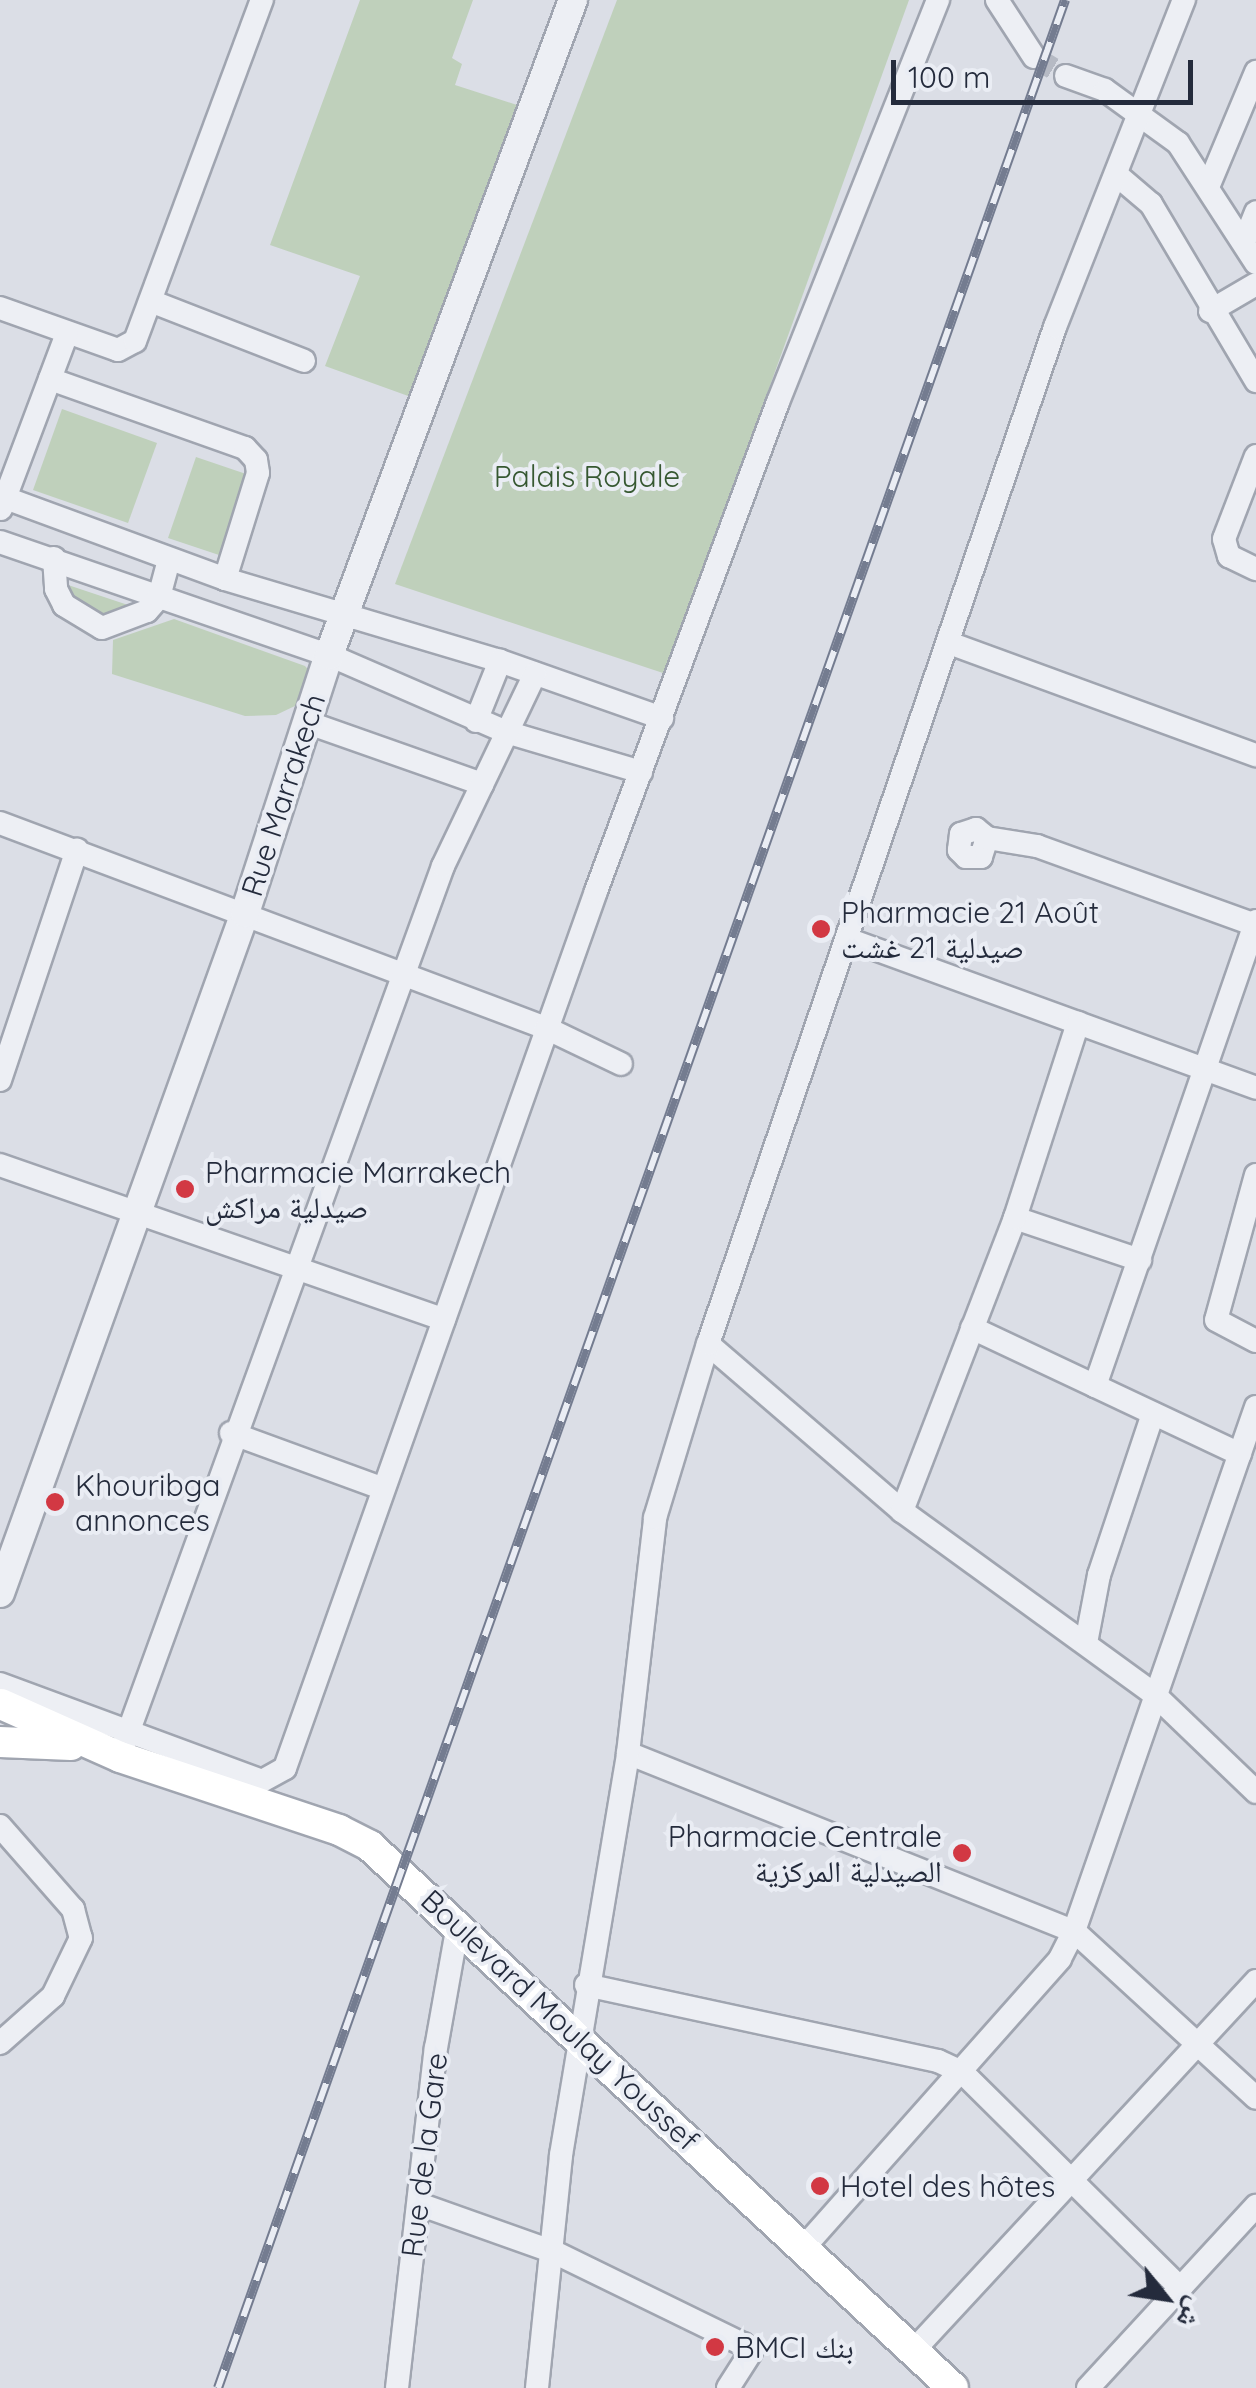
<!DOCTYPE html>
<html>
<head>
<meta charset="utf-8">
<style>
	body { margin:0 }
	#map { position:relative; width:1256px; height:2388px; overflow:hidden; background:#dbdee6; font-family:Quicksand,"Noto Naskh Arabic",sans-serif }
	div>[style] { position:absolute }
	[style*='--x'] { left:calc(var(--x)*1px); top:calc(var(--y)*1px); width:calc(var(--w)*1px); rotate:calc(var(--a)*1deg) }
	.green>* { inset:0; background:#bfd0bb }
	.minor-tunnel>* { height:22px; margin-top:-11px; transform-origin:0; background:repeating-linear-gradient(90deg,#b6bac4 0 22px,transparent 0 33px) }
	.roads { filter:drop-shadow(2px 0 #a0a5b0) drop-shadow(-2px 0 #a0a5b0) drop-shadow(0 2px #a0a5b0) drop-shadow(0 -2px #a0a5b0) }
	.minor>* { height:22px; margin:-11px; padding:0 11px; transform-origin:11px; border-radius:11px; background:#edeff4 }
	.tertiary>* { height:28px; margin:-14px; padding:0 14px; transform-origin:14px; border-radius:14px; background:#edeff4 }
	.secondary>* { height:30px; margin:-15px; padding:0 15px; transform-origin:15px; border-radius:15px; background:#fff }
	.rail>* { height:10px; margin-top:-5px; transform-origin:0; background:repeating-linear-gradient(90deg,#eaedf4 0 19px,#747c90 0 38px); box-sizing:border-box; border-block:2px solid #747c90 }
	.dots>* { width:28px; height:28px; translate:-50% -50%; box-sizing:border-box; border:5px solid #eaedf4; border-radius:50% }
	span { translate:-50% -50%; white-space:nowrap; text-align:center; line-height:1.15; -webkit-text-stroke:8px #eaedf4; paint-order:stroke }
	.park-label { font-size:30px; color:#365831 }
	.street-label { font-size:30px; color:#242b3c }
	.poi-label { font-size:30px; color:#242b3c }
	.left { translate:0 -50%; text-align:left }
	.right { translate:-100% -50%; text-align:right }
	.north { position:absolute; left:1116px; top:2248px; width:100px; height:100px; -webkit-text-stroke:8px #eaedf4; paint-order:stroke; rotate:120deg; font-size:28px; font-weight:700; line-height:40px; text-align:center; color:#242b3c }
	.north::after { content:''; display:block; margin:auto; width:35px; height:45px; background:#242b3c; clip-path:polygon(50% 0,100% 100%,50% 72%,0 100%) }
	.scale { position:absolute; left:891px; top:60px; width:302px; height:45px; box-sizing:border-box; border:5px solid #242b3c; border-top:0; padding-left:12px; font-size:30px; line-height:35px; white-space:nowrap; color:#242b3c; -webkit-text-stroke:8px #eaedf4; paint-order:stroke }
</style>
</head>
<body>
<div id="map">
	<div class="green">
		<i style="clip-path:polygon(360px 0,473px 0,452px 58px,462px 64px,455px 85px,517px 105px,411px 397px,325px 366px,360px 276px,270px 245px)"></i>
		<i style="clip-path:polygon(617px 0,909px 0,666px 674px,395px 584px)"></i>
		<i style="clip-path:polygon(62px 409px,157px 443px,128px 523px,33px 490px)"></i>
		<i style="clip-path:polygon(196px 457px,249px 475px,222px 556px,168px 538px)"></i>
		<i style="clip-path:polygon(68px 585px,131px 606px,111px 621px,70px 596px)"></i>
		<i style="clip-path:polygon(174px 619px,305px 666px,314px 676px,299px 704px,276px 715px,245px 716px,112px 674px,113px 640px)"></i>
	</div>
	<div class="minor-tunnel">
		<i style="--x:1034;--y:57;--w:37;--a:31"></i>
	</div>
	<div class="roads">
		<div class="minor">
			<i style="--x:997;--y:0;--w:68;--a:57"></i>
			<i style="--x:1066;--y:76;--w:41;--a:19.7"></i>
			<i style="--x:1105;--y:90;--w:90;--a:36"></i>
			<i style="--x:1178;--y:143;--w:143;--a:57"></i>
			<i style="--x:1118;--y:176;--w:43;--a:40.3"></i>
			<i style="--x:1151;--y:204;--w:206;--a:59.3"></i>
			<i style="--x:1208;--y:187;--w:125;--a:-67.3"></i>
			<i style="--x:1244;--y:242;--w:32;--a:-68"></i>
			<i style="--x:153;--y:302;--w:162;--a:21.3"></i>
			<i style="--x:0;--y:308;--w:125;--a:19.6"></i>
			<i style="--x:118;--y:350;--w:19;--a:-28"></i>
			<i style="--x:135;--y:341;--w:364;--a:-69.6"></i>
			<i style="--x:1210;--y:311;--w:53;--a:-30.4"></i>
			<i style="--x:50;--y:379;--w:207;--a:19.5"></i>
			<i style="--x:245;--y:448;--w:16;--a:47"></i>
			<i style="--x:256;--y:460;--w:13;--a:81"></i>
			<i style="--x:258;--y:473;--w:111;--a:107.3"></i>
			<i style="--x:1256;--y:456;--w:89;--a:111.1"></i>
			<i style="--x:1224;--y:539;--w:18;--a:74"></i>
			<i style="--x:1229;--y:556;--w:30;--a:26"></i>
			<i style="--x:0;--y:496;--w:240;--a:20.2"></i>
			<i style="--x:225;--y:579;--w:287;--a:16.6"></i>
			<i style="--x:500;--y:661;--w:172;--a:19.4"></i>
			<i style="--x:1;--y:509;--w:188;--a:-69.4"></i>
			<i style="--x:0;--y:542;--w:348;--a:19"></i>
			<i style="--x:329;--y:655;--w:193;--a:23.5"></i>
			<i style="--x:506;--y:732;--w:141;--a:16.5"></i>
			<i style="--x:54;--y:558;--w:31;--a:86"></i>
			<i style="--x:56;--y:589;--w:18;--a:63"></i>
			<i style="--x:64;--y:605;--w:44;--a:31.2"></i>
			<i style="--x:102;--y:628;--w:48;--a:-20.7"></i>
			<i style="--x:147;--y:611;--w:18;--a:-49"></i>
			<i style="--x:159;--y:597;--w:38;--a:-75"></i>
			<i style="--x:952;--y:644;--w:324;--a:20.1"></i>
			<i style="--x:476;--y:721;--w:65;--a:-68.2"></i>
			<i style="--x:306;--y:722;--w:187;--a:19.4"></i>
			<i style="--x:0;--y:823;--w:583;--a:20.58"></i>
			<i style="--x:546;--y:1028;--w:83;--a:25.6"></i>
			<i style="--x:987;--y:838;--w:20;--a:108"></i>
			<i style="--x:981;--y:857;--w:15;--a:180"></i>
			<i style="--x:966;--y:857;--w:10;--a:-135"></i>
			<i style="--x:959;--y:850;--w:16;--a:-83"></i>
			<i style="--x:961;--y:834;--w:16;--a:-18"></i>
			<i style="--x:976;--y:829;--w:14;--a:39"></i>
			<i style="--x:987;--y:838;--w:51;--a:9.1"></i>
			<i style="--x:1037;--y:846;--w:232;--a:19.9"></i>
			<i style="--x:850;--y:940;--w:432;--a:20"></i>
			<i style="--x:0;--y:1080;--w:243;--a:-71.5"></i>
			<i style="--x:0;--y:1165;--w:470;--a:19.2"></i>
			<i style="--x:1256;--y:1175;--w:150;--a:105.4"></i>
			<i style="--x:1216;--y:1320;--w:45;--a:27.7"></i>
			<i style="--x:1015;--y:1218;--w:132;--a:18.6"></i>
			<i style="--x:972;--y:1328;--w:296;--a:25.2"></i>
			<i style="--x:708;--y:1344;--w:256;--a:40.7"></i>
			<i style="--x:902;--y:1511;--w:313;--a:36"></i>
			<i style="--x:1155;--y:1695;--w:140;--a:43.8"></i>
			<i style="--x:1095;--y:1386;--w:492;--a:-70.9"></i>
			<i style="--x:1256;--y:1407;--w:555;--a:109.15"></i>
			<i style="--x:1074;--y:1931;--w:247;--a:42.5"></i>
			<i style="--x:231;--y:1433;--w:160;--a:20.1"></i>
			<i style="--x:902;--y:1511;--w:314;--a:-68.9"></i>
			<i style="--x:1015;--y:1218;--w:205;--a:-72.1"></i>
			<i style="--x:1086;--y:1643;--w:69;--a:-79.2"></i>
			<i style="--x:1099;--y:1575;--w:170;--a:-71.5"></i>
			<i style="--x:0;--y:1684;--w:279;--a:20.3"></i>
			<i style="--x:262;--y:1781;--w:26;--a:-29"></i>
			<i style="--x:285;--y:1768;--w:931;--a:-70.47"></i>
			<i style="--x:596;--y:891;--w:522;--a:-69.59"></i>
			<i style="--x:778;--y:402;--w:433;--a:-68.3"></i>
			<i style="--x:124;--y:1744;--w:934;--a:-70.03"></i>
			<i style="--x:443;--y:866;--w:213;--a:-64.4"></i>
			<i style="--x:628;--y:1753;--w:480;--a:21.8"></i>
			<i style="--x:1074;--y:1931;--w:31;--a:117"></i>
			<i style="--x:1060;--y:1959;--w:384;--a:131.6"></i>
			<i style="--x:0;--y:1826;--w:111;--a:48.7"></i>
			<i style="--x:73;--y:1909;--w:30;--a:75"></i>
			<i style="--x:81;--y:1938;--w:64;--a:115.8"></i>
			<i style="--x:53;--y:1996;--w:71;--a:138.4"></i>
			<i style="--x:586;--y:1985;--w:360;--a:12.2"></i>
			<i style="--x:938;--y:2061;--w:26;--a:25"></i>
			<i style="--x:962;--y:2072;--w:308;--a:44.7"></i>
			<i style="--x:419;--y:2204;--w:143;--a:19.6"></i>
			<i style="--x:554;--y:2252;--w:210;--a:26"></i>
			<i style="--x:743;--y:2344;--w:11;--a:45"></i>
			<i style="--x:751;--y:2352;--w:43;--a:122.6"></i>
			<i style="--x:914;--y:2350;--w:503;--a:-47.17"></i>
			<i style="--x:397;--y:2388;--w:342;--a:-83.5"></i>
			<i style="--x:436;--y:2048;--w:126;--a:-79.9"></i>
			<i style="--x:537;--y:2388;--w:234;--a:-84.1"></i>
			<i style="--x:561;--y:2155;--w:408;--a:-80.5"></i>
			<i style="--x:628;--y:1753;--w:237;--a:-83.4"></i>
			<i style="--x:655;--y:1518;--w:182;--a:-73.1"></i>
			<i style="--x:708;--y:1344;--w:1075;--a:-71.16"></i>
			<i style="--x:1055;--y:327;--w:352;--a:-68.5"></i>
			<i style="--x:1088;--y:2388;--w:248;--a:-47.3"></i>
		</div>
		<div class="tertiary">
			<i style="--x:0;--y:1593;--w:723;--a:-70.19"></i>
			<i style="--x:245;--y:913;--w:271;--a:-72"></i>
			<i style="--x:329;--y:655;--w:699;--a:-69.57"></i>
		</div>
		<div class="secondary">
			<i style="--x:1;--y:1704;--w:130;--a:24"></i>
			<i style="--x:120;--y:1757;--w:231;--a:18.4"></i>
			<i style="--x:339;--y:1830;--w:35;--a:27"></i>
			<i style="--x:370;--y:1846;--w:796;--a:42.91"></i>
			<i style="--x:0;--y:1742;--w:71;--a:2.4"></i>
		</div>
	</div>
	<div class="rail">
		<i style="--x:218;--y:2388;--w:2534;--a:-70.47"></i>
	</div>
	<div class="dots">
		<i style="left:821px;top:929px;background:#d23843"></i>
		<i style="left:185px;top:1189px;background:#d23843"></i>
		<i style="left:55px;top:1502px;background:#d23843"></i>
		<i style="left:962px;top:1853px;background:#d23843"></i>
		<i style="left:820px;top:2186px;background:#d23843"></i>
		<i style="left:715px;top:2347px;background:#d23843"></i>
	</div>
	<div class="park-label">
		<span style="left:587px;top:476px">Palais Royale</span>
	</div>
	<div class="street-label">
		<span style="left:283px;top:795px;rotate:-72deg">Rue Marrakech</span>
		<span style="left:560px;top:2020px;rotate:43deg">Boulevard Moulay Youssef</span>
		<span style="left:424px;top:2155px;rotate:-83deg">Rue de la Gare</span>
	</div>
	<div class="poi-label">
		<span class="left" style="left:841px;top:929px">Pharmacie 21 Août<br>صيدلية 21 غشت</span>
		<span class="left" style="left:205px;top:1189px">Pharmacie Marrakech<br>صيدلية مراكش</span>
		<span class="left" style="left:75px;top:1502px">Khouribga<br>annonces</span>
		<span class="right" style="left:942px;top:1853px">Pharmacie Centrale<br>الصيدلية المركزية</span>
		<span class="left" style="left:840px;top:2186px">Hotel des hôtes</span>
		<span class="left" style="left:735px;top:2347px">BMCI بنك</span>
	</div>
	<div class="north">ش</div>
	<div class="scale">100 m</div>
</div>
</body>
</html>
